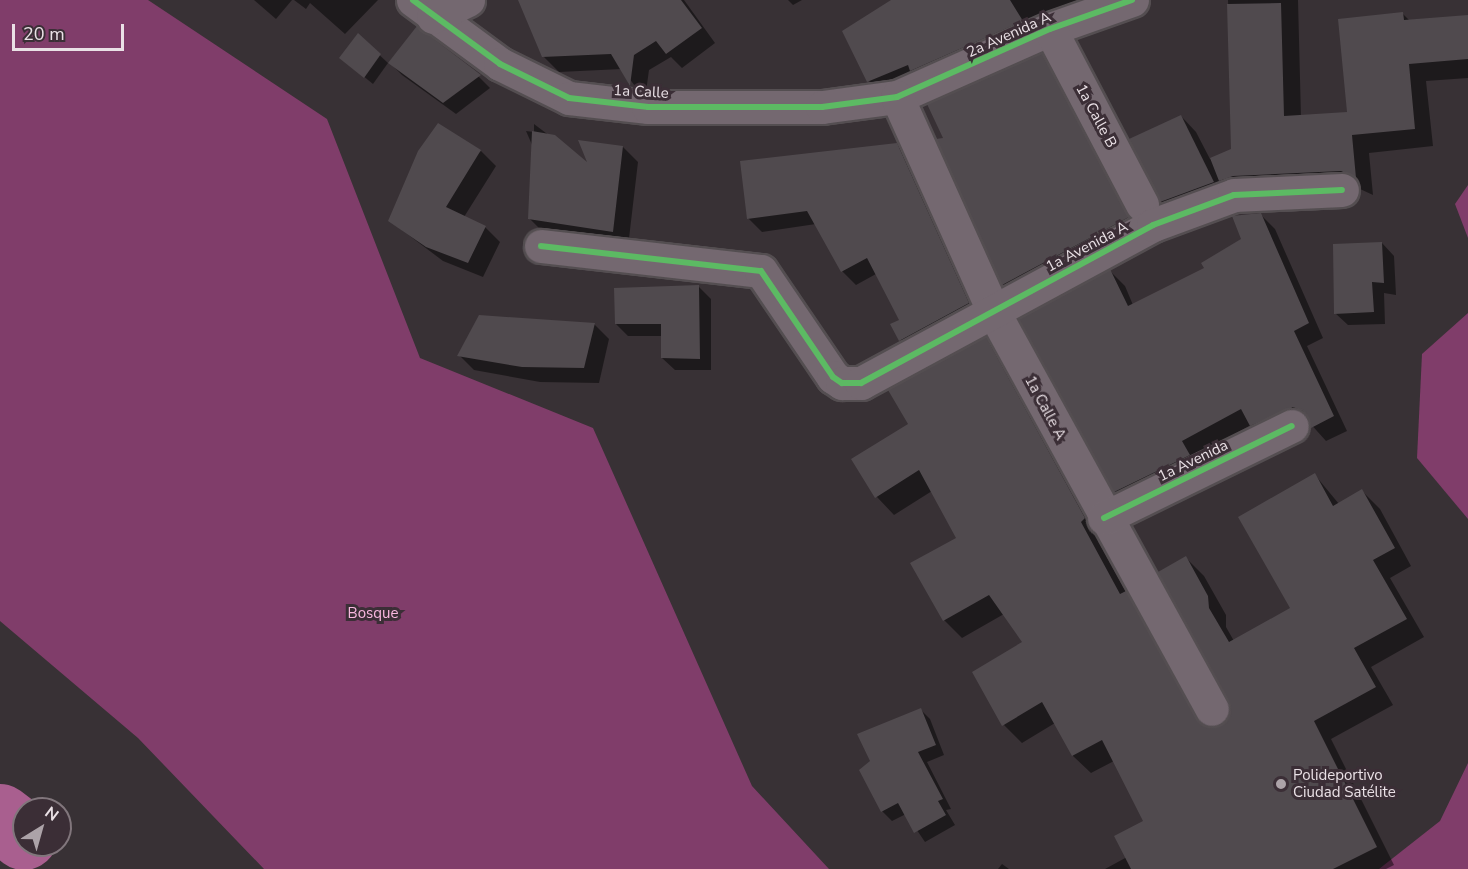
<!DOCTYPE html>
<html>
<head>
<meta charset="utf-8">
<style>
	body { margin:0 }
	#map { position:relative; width:1468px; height:869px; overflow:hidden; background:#383135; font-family:"Nunito Sans",sans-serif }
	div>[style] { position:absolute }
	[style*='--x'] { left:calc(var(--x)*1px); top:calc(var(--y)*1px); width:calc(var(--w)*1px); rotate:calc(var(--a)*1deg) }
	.forest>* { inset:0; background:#803d6a }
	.shadow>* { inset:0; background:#0007 }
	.river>* { height:68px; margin:-34px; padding:0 34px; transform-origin:34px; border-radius:34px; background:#a95f8f }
	.building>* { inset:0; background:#504a4e }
	.roads { filter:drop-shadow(2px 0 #544e51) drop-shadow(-2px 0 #544e51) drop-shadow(0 2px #544e51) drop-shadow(0 -2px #544e51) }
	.minor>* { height:33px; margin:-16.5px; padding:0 16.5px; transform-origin:16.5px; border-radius:16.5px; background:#746870 }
	.cycleway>* { height:6px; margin:-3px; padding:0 3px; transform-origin:3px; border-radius:3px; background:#5cba63 }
	.dots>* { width:16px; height:16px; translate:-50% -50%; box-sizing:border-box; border:3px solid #3b2e36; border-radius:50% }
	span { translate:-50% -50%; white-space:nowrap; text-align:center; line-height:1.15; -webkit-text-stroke:6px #3b2e36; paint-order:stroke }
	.street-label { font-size:15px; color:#eae1e6 }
	.park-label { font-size:15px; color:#fab8e0 }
	.poi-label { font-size:15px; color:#eae1e6 }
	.left { translate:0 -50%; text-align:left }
	.north { position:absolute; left:12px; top:797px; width:60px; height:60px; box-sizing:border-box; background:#3b2e36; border:2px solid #81767c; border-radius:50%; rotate:37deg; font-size:16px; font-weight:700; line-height:24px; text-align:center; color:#eae1e6 }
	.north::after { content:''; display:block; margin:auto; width:21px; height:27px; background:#aca3a8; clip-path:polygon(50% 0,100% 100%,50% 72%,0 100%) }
	.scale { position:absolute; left:12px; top:24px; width:112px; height:27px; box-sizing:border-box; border:3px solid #eae1e6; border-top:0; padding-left:8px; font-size:18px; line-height:21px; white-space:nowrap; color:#eae1e6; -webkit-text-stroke:4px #3b2e36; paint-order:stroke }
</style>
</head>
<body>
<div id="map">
	<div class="forest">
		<i style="clip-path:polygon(0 0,148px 0,327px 119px,420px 358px,593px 428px,752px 786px,829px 869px,264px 869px,138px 738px,0 621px)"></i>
		<i style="clip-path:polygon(1468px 185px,1468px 238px,1455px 204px)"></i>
		<i style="clip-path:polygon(1468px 313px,1468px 519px,1417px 458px,1422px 354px)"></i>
		<i style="clip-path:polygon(1468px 763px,1468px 869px,1379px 869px,1440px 821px)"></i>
	</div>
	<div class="shadow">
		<i style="clip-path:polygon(254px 0,292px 0,276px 19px)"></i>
		<i style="clip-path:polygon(294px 0,378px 0,345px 34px,310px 3px,306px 9px)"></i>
		<i style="clip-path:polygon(519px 0,684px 0,715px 43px,682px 68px,671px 57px,649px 70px,645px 99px,622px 69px,559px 72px,544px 57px)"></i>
		<i style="clip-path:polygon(788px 0,802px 0,793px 5px)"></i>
		<i style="clip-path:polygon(893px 0,1110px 0,883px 96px,869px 81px)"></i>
		<i style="clip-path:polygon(1228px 0,1298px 0,1301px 117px,1348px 114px,1403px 14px,1410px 21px,1468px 17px,1468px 78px,1426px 81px,1433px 146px,1369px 153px,1373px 195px,1360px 189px,1252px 194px,1238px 198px,1220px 180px,1228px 198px,1177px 217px,1161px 201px,1181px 116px,1196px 132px,1210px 159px,1233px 150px)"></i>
		<i style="clip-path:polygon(417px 28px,479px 77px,490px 88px,456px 114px,402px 75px,390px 63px)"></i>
		<i style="clip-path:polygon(358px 35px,388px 63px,373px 84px,341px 58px)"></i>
		<i style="clip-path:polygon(1041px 55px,1056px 69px,1142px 231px,1018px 299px,1003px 284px,939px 140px,945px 140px)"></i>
		<i style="clip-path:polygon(534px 124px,591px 167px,623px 147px,638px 162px,628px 247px,545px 234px,530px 219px,533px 147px,526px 131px,534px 132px)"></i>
		<i style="clip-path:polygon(897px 145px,910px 159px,981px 317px,914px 353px,901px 340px,902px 320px,876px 274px,856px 285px,842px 271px,816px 224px,762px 232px,748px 218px)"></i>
		<i style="clip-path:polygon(481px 151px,496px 166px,464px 217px,485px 227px,500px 242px,483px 277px,443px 261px,390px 221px)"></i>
		<i style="clip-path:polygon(1260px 214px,1275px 229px,1323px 338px,1307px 346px,1347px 431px,1326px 441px,1308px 421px,1265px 439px,1251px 425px,1196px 455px,1130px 506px,1115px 491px,1110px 271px,1125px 286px,1133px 305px,1206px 268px,1243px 239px)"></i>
		<i style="clip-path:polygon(1382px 243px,1394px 256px,1396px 295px,1384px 293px,1385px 324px,1348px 325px,1335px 313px)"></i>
		<i style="clip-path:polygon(699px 287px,711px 299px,711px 370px,675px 370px,662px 358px,662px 336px,628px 336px,616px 324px)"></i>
		<i style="clip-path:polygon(594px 324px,609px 339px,599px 383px,540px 382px,474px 370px,459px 355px)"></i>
		<i style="clip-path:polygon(986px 339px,1003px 357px,1102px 537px,1098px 541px,1127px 594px,1143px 610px,1211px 729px,1229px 720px,1230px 700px,1186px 558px,1204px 576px,1226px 615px,1226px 627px,1234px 641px,1292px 608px,1315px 475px,1339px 504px,1362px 491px,1380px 509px,1411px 566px,1390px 578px,1424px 637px,1371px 667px,1393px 705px,1331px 739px,1394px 865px,1386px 869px,1105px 869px,1127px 857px,1145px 822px,1114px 761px,1091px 773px,1073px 756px,1055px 723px,1022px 743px,1004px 725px,1024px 643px,1004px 614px,962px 638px,944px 620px,958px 538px,932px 491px,894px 515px,877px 497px,853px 459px,910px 425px)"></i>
		<i style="clip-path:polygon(920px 709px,930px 719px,944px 755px,927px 762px,951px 809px,946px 810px,955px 825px,925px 842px,906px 814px,892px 821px,882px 811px)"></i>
		<i style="clip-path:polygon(1002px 864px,1009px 869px,998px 869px)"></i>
	</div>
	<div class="river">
		<i style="--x:0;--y:818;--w:30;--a:37"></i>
	</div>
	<div class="building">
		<i style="clip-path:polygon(518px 0,681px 0,702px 28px,666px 54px,656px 41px,634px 55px,630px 86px,611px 54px,542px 57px)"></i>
		<i style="clip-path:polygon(891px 0,1010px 0,1023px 21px,910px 71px,908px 65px,867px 82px,842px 31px)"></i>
		<i style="clip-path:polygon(1281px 3px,1284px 116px,1347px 112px,1338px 19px,1403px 12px,1404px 20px,1468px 15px,1468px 59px,1409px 64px,1415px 129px,1352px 135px,1356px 178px,1341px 171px,1233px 176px,1219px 181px,1210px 158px,1231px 149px,1227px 4px)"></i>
		<i style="clip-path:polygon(417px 26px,481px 75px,443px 103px,388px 63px)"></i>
		<i style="clip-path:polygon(358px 33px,381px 54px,364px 78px,339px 58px)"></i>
		<i style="clip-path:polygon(1042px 53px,1129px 217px,1002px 285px,936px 139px,943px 138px,927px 104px)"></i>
		<i style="clip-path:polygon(1181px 115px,1214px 182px,1160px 202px,1129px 139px)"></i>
		<i style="clip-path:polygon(438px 123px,481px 150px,446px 207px,486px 226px,468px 263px,426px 247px,388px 221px,418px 151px)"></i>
		<i style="clip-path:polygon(532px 131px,555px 135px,587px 162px,578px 140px,623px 146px,613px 232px,528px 219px)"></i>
		<i style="clip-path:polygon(897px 143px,969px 303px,899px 341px,890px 324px,899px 320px,867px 258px,841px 272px,807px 211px,747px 219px,740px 161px)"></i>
		<i style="clip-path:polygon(1261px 213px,1309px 323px,1294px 331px,1334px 416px,1311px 428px,1303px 411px,1293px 407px,1250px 426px,1241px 409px,1182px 441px,1190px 455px,1114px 492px,1019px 319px,1110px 269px,1128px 306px,1204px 268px,1201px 263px,1241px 239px,1232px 216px)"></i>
		<i style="clip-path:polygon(1382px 242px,1384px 283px,1372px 282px,1374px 312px,1334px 314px,1333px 244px)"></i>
		<i style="clip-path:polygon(699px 285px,700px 359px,661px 358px,661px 324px,615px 324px,614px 288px)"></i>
		<i style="clip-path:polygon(479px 315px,595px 323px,584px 368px,522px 367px,457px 356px)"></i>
		<i style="clip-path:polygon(986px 337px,1085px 518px,1081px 522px,1120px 594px,1126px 591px,1203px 725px,1222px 725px,1231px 710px,1229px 701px,1158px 572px,1186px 556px,1208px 596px,1209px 608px,1229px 642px,1290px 608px,1238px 517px,1315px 473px,1333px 506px,1362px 489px,1395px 548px,1373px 560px,1407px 619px,1354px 648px,1376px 687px,1314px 721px,1377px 847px,1333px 869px,1131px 869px,1114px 836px,1143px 821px,1102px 740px,1072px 756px,1042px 702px,1002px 726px,972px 672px,1022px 642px,989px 595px,943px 621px,910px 563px,956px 538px,919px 470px,875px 498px,851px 459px,908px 424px,888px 390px)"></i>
		<i style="clip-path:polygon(921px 708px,936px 745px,918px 752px,943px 799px,938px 801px,946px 815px,914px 833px,898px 803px,881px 812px,859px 770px,870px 761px,857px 734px)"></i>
	</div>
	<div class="roads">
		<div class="minor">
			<i style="--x:413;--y:0;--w:108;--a:36.3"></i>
			<i style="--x:500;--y:64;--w:77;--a:26.2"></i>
			<i style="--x:569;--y:98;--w:80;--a:6.5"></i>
			<i style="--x:648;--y:107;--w:174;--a:0"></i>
			<i style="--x:822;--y:107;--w:76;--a:-7.6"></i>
			<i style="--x:897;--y:97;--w:167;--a:-24"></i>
			<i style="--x:1050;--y:29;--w:87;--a:-19.5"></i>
			<i style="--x:433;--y:17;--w:39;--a:-26"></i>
			<i style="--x:1050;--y:29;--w:198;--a:62.3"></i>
			<i style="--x:897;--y:97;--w:235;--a:65.8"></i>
			<i style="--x:993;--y:311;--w:454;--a:61.2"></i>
			<i style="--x:541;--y:246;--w:221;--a:6.5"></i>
			<i style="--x:761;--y:271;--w:128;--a:55.8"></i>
			<i style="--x:833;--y:377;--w:11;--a:34"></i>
			<i style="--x:842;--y:383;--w:19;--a:0"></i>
			<i style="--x:861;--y:383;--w:332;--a:-28.4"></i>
			<i style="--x:1153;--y:225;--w:86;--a:-20.3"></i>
			<i style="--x:1234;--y:195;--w:108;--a:-2.7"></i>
			<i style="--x:1104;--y:518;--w:209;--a:-26.1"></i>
		</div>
	</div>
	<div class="cycleway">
		<i style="--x:413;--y:0;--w:108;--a:36.3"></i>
		<i style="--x:500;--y:64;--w:77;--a:26.2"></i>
		<i style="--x:569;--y:98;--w:80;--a:6.5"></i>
		<i style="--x:648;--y:107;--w:174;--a:0"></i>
		<i style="--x:822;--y:107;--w:76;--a:-7.6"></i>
		<i style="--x:897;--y:97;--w:167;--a:-24"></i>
		<i style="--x:1050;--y:29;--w:87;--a:-19.5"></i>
		<i style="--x:541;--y:246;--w:221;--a:6.5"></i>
		<i style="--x:761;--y:271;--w:128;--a:55.8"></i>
		<i style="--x:833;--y:377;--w:11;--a:34"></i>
		<i style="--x:842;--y:383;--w:19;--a:0"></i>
		<i style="--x:861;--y:383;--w:332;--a:-28.4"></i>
		<i style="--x:1153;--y:225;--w:86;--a:-20.3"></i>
		<i style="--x:1234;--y:195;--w:108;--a:-2.7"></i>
		<i style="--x:1104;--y:518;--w:209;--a:-26.1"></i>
	</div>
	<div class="dots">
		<i style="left:1281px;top:784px;background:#aca3a8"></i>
	</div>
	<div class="street-label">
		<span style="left:1009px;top:35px;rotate:-24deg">2a Avenida A</span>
		<span style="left:641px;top:92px;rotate:3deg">1a Calle</span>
		<span style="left:1096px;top:116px;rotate:62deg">1a Calle B</span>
		<span style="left:1087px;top:247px;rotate:-28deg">1a Avenida A</span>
		<span style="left:1045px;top:408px;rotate:62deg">1a Calle A</span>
		<span style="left:1193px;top:461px;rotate:-26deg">1a Avenida</span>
	</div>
	<div class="park-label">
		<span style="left:373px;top:614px">Bosque</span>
	</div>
	<div class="poi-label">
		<span class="left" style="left:1293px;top:784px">Polideportivo<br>Ciudad Satélite</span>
	</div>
	<div class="north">N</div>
	<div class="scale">20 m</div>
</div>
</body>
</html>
